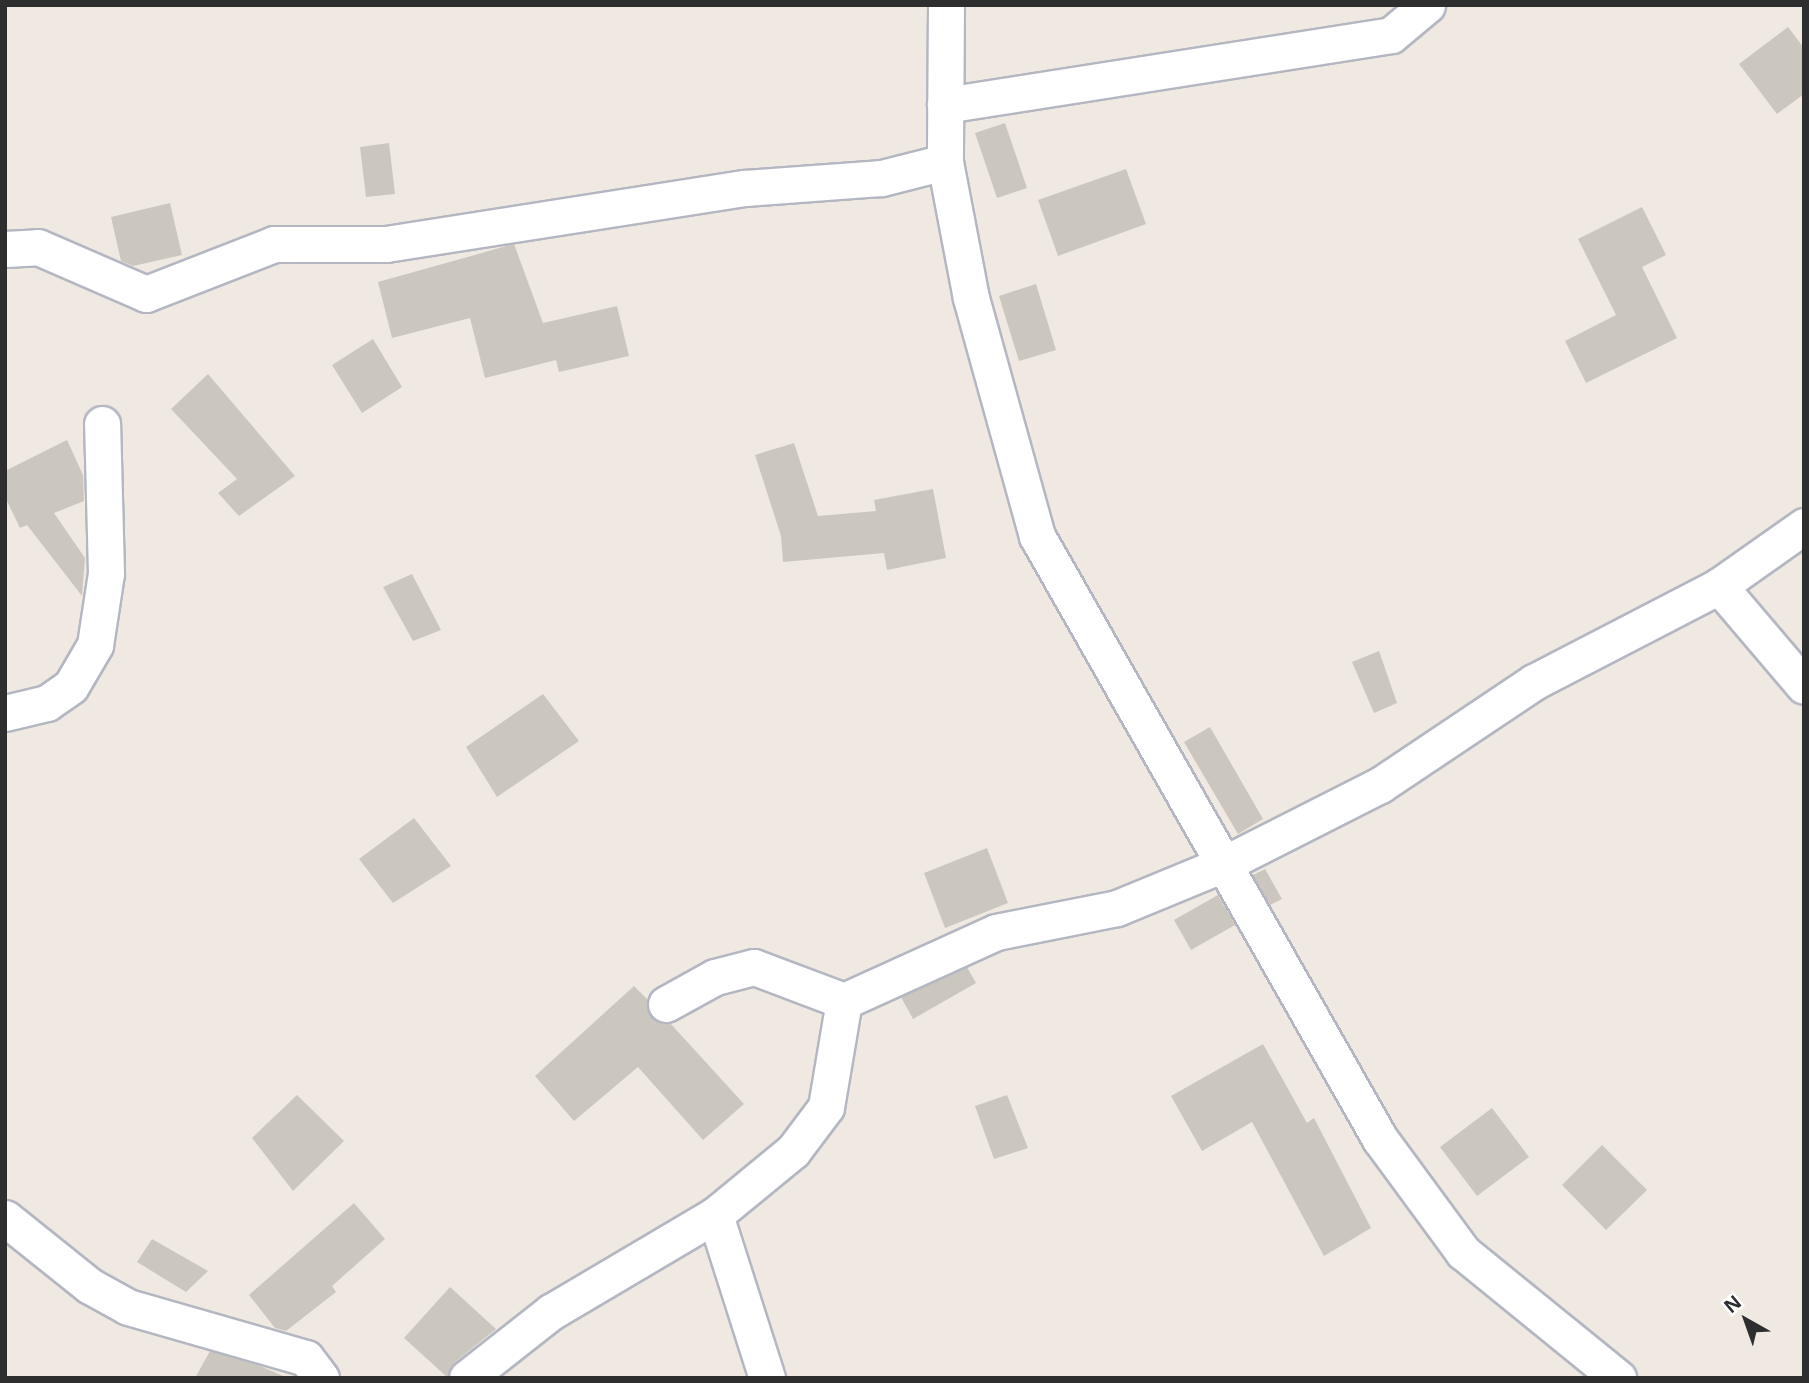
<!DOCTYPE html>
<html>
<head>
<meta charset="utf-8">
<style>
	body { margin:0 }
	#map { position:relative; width:1809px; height:1383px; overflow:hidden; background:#efe9e1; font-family:"Noto Sans",sans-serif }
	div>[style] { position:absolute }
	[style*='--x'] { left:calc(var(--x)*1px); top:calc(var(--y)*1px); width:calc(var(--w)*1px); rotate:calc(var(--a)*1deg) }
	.building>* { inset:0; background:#cbc7bf }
	.roads { filter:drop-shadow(2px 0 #b4b7c1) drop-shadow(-2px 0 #b4b7c1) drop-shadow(0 2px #b4b7c1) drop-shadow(0 -2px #b4b7c1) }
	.minor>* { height:35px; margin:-17.5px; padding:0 17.5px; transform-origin:17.5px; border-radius:17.5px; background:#fff }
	span { translate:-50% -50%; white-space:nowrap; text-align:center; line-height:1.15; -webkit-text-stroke:5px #fff; paint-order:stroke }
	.frame { position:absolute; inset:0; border:7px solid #2e2e2e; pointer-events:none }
	.north { position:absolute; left:1711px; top:1285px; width:70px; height:70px; -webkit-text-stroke:5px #fff; paint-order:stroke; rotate:320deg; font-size:19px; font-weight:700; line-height:28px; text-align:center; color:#2e2e2e }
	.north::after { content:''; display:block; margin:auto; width:24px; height:32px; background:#2e2e2e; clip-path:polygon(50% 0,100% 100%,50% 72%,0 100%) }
</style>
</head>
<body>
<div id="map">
	<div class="building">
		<i style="clip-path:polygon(1788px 27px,1804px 48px,1804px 94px,1777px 114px,1739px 64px)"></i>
		<i style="clip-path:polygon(1005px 123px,1027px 188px,997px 198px,975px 133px)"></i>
		<i style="clip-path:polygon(389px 143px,395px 194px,366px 197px,360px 147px)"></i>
		<i style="clip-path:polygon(1126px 169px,1146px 224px,1058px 256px,1038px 200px)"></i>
		<i style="clip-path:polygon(170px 203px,182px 255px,133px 266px,121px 261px,111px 217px)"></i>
		<i style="clip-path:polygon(1642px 207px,1666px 255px,1642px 267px,1677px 338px,1586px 383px,1565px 341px,1616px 315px,1578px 239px)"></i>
		<i style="clip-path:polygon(514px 244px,543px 323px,617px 306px,629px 356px,559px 372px,556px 360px,485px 378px,470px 318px,392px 338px,378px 282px)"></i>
		<i style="clip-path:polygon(1036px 284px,1056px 350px,1019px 361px,999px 296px)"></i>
		<i style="clip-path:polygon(373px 339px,402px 387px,362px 413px,332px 365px)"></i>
		<i style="clip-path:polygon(208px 374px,295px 476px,239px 516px,218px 493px,237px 479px,171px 409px)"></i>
		<i style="clip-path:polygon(67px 440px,83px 475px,84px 501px,54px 513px,85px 558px,82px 596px,27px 525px,20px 528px,5px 497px,5px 471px)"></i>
		<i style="clip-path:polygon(794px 443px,818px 516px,876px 511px,874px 500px,933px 489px,946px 558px,887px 570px,884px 553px,783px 562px,781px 536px,755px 455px)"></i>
		<i style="clip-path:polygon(412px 574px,441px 630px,413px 641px,383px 587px)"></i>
		<i style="clip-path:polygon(1379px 651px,1397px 703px,1374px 713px,1352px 662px)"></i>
		<i style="clip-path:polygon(543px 694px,579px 741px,497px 797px,466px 747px)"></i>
		<i style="clip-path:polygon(1210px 727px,1263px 819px,1238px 834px,1184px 742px)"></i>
		<i style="clip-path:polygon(414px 818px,451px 866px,393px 903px,359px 859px)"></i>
		<i style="clip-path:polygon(987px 848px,1008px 903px,945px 928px,924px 873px)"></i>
		<i style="clip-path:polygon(1265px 869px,1282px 899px,1270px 905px,1253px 875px)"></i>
		<i style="clip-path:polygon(1218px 895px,1235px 925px,1191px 950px,1174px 920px)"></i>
		<i style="clip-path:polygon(967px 967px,976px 983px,913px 1019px,901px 997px)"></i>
		<i style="clip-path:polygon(634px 986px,647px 999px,649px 1014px,670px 1023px,744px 1104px,703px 1140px,638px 1067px,574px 1121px,535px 1076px)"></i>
		<i style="clip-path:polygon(1263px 1044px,1307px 1123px,1314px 1118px,1371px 1228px,1324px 1256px,1252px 1122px,1202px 1151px,1171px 1096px)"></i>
		<i style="clip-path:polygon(297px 1095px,344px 1141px,293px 1191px,252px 1138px)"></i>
		<i style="clip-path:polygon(1007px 1095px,1028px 1148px,994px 1159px,975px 1106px)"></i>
		<i style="clip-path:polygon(1492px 1108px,1529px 1157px,1477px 1196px,1440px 1147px)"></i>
		<i style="clip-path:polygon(1602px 1145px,1647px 1190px,1606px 1230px,1562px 1185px)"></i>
		<i style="clip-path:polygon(354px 1203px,385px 1239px,332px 1286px,336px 1292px,286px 1331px,275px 1328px,249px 1295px)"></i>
		<i style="clip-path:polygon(152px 1239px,208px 1271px,186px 1292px,137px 1262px)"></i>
		<i style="clip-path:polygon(450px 1287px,496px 1329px,455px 1362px,447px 1377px,404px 1338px)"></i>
		<i style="clip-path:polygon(210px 1351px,260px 1366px,288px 1378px,195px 1378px)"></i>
	</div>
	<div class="roads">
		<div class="minor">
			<i style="--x:946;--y:5;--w:157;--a:90.4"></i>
			<i style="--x:945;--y:162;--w:138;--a:79.2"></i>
			<i style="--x:971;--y:298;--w:247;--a:74.5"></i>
			<i style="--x:1037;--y:536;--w:694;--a:60.37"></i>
			<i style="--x:1380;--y:1139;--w:140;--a:53.7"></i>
			<i style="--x:1463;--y:1252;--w:200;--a:39.1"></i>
			<i style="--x:945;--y:105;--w:451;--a:-8.9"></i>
			<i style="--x:1391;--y:35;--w:47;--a:-39.8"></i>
			<i style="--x:5;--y:249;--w:33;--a:-3"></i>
			<i style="--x:38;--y:247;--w:118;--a:23.5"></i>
			<i style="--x:146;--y:294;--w:137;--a:-21.3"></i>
			<i style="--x:274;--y:244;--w:112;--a:0"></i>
			<i style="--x:386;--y:244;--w:363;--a:-8.9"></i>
			<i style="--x:745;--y:188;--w:137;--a:-4.2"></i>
			<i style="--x:882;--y:178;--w:65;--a:-14.3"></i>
			<i style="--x:1719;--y:586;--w:131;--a:49.6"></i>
			<i style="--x:5;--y:713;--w:43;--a:-13.4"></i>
			<i style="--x:47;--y:703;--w:29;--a:-35"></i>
			<i style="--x:71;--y:686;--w:48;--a:-59.7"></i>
			<i style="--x:95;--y:645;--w:73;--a:-81.3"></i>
			<i style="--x:106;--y:573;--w:149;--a:-91.5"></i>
			<i style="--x:666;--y:1004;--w:56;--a:-28.9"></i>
			<i style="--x:715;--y:977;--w:40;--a:-14.4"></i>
			<i style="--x:754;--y:967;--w:96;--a:20.7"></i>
			<i style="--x:715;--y:1215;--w:171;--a:72.3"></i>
			<i style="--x:5;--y:1218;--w:109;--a:38.7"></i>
			<i style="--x:90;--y:1286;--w:43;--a:28.9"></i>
			<i style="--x:128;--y:1307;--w:185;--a:16"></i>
			<i style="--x:306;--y:1358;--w:25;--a:53"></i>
			<i style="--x:467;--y:1378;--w:107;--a:-38.2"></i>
			<i style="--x:551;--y:1312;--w:191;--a:-30.6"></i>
			<i style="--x:715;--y:1215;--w:101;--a:-39.4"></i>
			<i style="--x:793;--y:1151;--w:55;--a:-53.1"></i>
			<i style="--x:826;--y:1107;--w:108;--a:-80.4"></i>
			<i style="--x:844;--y:1001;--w:167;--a:-24.4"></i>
			<i style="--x:996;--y:932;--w:123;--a:-11.2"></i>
			<i style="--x:1117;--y:908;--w:118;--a:-22.4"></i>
			<i style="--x:1226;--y:863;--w:173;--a:-26.9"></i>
			<i style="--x:1380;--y:785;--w:185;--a:-33.8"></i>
			<i style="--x:1534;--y:682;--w:208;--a:-27.4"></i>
			<i style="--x:1719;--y:586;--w:104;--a:-35.2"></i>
		</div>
	</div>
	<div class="frame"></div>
	<div class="north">N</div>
</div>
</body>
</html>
